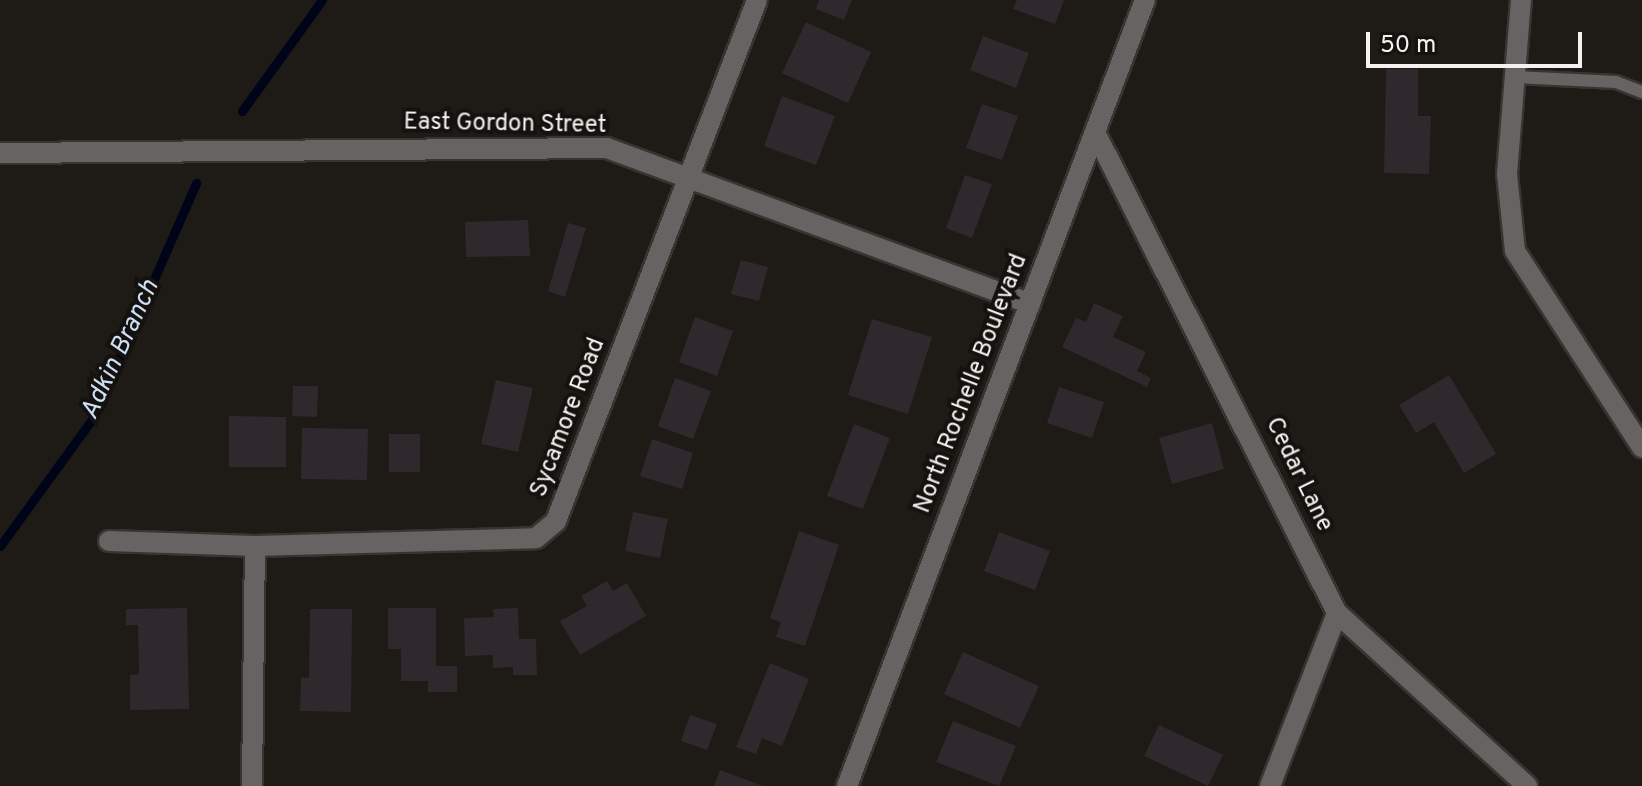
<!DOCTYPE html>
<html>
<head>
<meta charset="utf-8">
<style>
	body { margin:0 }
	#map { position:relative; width:1642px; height:786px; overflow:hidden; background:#1e1a16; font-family:Overpass,sans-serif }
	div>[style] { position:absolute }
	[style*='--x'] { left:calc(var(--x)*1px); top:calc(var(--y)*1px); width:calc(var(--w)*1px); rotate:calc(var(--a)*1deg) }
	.stream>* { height:9px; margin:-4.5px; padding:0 4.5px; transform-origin:4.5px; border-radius:4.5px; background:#000419 }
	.building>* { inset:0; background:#2f292d }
	.roads { filter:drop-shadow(2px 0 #383430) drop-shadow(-2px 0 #383430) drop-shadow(0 2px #383430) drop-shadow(0 -2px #383430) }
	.service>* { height:12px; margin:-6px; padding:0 6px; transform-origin:6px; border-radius:6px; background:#666362 }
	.minor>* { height:20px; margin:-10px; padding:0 10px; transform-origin:10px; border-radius:10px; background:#666362 }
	span { translate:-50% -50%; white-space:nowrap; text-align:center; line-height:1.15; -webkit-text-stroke:8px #15110e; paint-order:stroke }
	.street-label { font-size:24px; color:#f4f1ee }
	.water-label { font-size:26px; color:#cce1f5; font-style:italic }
	.scale { position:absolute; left:1366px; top:32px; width:216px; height:36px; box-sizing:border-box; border:4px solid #f4f1ee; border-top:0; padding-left:10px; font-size:24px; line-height:28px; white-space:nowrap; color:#f4f1ee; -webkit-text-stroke:6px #15110e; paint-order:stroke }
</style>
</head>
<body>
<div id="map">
	<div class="stream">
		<i style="--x:242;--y:111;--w:137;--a:-54.2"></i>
		<i style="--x:0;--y:546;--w:158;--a:-54"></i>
		<i style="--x:93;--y:418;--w:257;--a:-66.3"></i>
	</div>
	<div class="building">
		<i style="clip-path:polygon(819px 0,852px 0,844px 20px,816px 9px)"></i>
		<i style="clip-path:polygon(1017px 0,1064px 0,1055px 24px,1013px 9px)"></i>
		<i style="clip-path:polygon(806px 22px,871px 52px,848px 103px,782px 73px)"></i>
		<i style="clip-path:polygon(983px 36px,1029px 53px,1016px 88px,970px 70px)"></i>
		<i style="clip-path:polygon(1386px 69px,1418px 69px,1418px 116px,1431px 116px,1429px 174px,1384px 173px)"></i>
		<i style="clip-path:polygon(782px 96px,835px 116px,816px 165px,764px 146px)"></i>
		<i style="clip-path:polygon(982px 104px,1018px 116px,1002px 160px,966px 148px)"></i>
		<i style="clip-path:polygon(965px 175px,992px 184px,972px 238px,946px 228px)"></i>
		<i style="clip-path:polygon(528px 220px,530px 256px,466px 257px,465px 222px)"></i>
		<i style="clip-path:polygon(568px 223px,586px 228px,565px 297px,548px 291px)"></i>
		<i style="clip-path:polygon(741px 260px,768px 267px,759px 301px,731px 294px)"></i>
		<i style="clip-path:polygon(1094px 303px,1123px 316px,1113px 337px,1146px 352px,1137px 371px,1151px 378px,1147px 387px,1062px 347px,1076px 318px,1086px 322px)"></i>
		<i style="clip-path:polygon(695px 317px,733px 331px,717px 376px,679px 362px)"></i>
		<i style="clip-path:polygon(872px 319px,932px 337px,908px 414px,848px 395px)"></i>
		<i style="clip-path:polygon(1449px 375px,1496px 454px,1464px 473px,1434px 422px,1416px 433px,1399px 405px)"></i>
		<i style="clip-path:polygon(675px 378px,711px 391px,693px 439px,658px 426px)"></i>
		<i style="clip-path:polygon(496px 380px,533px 388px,518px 452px,481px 444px)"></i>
		<i style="clip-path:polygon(293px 386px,318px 386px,317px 417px,292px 416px)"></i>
		<i style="clip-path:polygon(1059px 387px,1104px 402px,1092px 438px,1047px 423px)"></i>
		<i style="clip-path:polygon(229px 416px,286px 417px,286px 467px,229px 467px)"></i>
		<i style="clip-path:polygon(1212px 423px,1224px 469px,1172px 484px,1159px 438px)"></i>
		<i style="clip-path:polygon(854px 424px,890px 438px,863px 509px,827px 496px)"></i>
		<i style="clip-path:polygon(302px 428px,368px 429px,367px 480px,301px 479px)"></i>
		<i style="clip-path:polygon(389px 434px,420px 434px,420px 472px,389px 472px)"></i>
		<i style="clip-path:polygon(652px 439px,693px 453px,682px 489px,640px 476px)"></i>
		<i style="clip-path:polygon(633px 512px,668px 519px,660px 558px,625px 551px)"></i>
		<i style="clip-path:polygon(799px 531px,839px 545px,805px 646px,776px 637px,781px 622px,770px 618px)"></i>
		<i style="clip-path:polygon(999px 532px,1050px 551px,1035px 590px,984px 571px)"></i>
		<i style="clip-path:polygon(607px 581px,613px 591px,627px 583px,646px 616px,580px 655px,560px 621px,587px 606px,581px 596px)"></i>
		<i style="clip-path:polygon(187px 608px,189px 709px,130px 710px,130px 675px,139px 674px,138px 625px,126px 625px,126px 609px)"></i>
		<i style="clip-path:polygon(388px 608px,436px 608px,436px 666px,457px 666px,457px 692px,428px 692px,428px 681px,401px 681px,401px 649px,388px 649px)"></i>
		<i style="clip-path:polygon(518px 608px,519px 639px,536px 639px,537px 675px,513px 675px,513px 667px,493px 668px,493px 655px,465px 656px,464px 618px,494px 617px,493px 609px)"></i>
		<i style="clip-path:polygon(310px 609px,352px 609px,351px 712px,300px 711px,301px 677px,309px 678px)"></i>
		<i style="clip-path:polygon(963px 652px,1039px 686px,1020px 728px,944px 694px)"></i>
		<i style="clip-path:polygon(770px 663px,809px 679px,782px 746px,762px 738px,756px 754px,736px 747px)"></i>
		<i style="clip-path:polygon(690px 715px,717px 724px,707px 750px,681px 741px)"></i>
		<i style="clip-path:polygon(953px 721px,1016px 746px,999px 786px,936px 762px)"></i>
		<i style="clip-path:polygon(1159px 725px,1223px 755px,1208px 786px,1144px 756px)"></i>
		<i style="clip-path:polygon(720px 770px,763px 786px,714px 786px)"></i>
	</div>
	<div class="roads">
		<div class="service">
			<i style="--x:1515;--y:77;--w:101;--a:2.8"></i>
			<i style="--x:1616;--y:82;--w:28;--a:21"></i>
		</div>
		<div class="minor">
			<i style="--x:1521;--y:0;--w:175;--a:94.6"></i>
			<i style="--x:1507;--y:174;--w:77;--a:84.1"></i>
			<i style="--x:1515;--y:251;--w:234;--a:57.1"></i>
			<i style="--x:1095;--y:132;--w:538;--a:63.29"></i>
			<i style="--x:1337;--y:613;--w:257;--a:42.3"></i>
			<i style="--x:0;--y:153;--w:607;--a:-0.47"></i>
			<i style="--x:607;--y:148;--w:451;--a:20.2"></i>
			<i style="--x:109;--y:541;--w:146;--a:2"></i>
			<i style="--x:255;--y:546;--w:281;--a:-1.6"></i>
			<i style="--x:536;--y:538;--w:26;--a:-40"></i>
			<i style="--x:556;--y:521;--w:558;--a:-68.9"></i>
			<i style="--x:252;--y:786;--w:240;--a:-89.3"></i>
			<i style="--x:847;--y:786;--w:841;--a:-69.24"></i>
			<i style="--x:1270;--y:786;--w:186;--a:-68.8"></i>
		</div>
	</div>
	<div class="street-label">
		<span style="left:505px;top:125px;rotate:1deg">East Gordon Street</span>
		<span style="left:972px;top:384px;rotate:-69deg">North Rochelle Boulevard</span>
		<span style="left:569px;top:418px;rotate:-69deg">Sycamore Road</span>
		<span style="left:1298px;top:475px;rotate:64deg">Cedar Lane</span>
	</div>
	<div class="water-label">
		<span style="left:121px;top:350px;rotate:-65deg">Adkin Branch</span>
	</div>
	<div class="scale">50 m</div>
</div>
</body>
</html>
